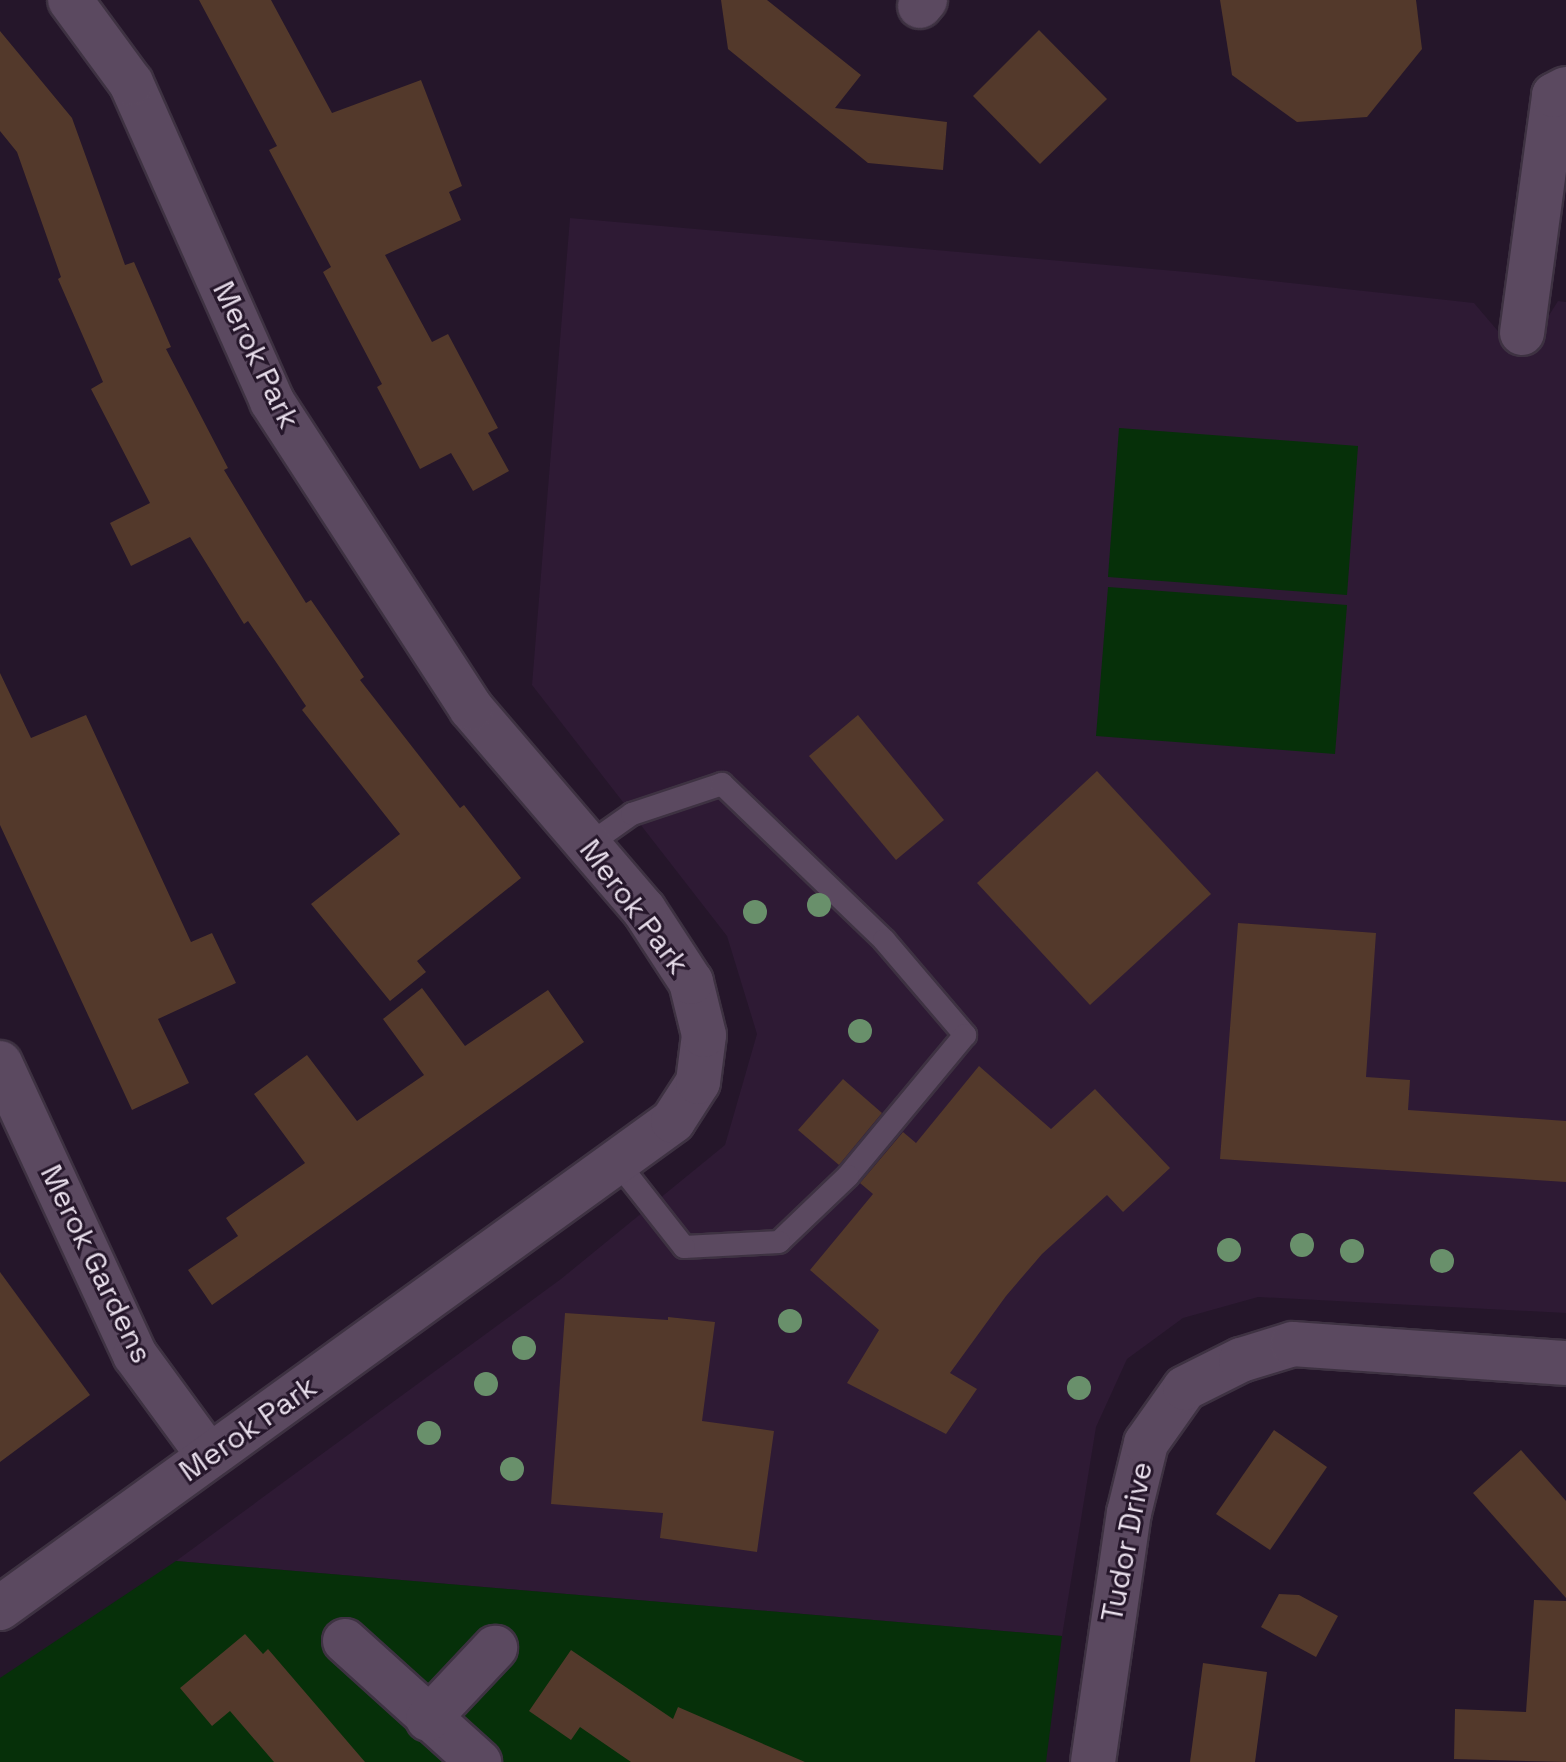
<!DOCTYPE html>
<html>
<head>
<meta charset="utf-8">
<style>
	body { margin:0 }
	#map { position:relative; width:1566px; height:1762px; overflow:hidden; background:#25162a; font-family:"Space Grotesk",sans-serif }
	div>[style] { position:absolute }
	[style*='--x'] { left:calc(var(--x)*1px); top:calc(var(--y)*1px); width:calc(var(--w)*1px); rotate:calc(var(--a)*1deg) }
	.built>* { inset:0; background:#2e1a34 }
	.green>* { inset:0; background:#063009 }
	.building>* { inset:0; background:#53392b }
	.roads { filter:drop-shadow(2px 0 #3e3242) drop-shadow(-2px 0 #3e3242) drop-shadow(0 2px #3e3242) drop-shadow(0 -2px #3e3242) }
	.lane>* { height:22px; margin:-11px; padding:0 11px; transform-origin:11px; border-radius:11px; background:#5b4960 }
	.street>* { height:44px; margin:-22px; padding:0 22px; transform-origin:22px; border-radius:22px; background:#5b4960 }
	.trees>* { width:24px; height:24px; margin:-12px; border-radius:50%; background:#69906b }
	span { translate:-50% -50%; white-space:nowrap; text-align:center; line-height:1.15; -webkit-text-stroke:6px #25162a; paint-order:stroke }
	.street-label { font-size:30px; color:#e8deeb }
</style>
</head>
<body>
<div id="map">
	<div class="built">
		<i style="clip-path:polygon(570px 218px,1198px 273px,1474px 303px,1503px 337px,1541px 328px,1558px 301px,1566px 302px,1566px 1313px,1258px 1297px,1183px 1318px,1127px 1359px,1096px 1427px,1062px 1636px,176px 1561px,561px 1279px,725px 1145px,757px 1034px,727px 936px,532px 685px)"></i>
	</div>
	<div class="green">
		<i style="clip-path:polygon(1119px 428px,1358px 446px,1347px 595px,1108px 577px)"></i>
		<i style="clip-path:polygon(1108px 587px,1347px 605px,1335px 754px,1096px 736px)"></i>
		<i style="clip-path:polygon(176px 1561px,1062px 1636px,1046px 1762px,0 1762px,0 1678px)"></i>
	</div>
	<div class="building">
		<i style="clip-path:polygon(199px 0,271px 0,332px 113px,421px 80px,462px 186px,449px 192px,461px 220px,385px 255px,432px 342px,448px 334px,498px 428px,488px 433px,509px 471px,473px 491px,451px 453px,420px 469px,377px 387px,382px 384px,323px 272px,331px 267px,269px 150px,277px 146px)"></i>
		<i style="clip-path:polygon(721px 0,767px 0,861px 75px,835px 108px,947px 122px,943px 170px,868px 163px,728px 49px)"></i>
		<i style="clip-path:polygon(1220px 0,1416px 0,1422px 49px,1367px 117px,1297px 122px,1232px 75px)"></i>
		<i style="clip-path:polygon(1039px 30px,1107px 99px,1040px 164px,973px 96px)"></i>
		<i style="clip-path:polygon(0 31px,72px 118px,125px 265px,134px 262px,171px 347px,166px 349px,228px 468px,224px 470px,264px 536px,306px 603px,311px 600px,364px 677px,360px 680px,460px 808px,464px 805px,521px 878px,417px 961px,426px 972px,390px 1001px,311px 904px,400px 834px,302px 710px,306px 706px,248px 621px,244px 624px,190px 537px,131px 566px,110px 523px,150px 503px,91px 389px,103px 382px,58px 279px,61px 277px,17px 152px,0 131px)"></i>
		<i style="clip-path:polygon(0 673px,31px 738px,86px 715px,191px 942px,212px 933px,236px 983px,158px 1019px,189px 1083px,132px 1110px,0 825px)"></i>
		<i style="clip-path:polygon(858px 715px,944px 820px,896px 860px,809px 756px)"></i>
		<i style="clip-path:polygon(1097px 771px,1211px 894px,1090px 1005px,977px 883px)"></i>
		<i style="clip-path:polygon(1238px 923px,1376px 933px,1366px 1077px,1410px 1080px,1408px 1110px,1566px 1121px,1566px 1182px,1220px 1159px)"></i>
		<i style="clip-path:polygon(422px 988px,465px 1046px,548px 990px,584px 1042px,212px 1305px,188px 1270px,238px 1236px,226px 1218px,305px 1163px,254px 1094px,307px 1055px,357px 1121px,424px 1075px,383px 1019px)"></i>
		<i style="clip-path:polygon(979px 1066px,1051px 1129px,1095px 1089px,1170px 1168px,1123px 1212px,1107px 1195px,1042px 1254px,1006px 1296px,950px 1373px,977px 1389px,946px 1434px,847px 1383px,879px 1330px,810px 1270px,873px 1194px,860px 1183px,903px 1132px,916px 1143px)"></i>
		<i style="clip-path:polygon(843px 1079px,882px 1113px,839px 1165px,798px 1130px)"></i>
		<i style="clip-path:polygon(0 1272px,90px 1395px,0 1462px)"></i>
		<i style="clip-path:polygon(565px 1313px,668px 1320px,668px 1317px,715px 1322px,702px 1421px,774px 1431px,757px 1552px,660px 1538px,663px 1513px,551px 1504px)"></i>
		<i style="clip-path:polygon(1274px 1430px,1327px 1467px,1270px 1550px,1216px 1514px)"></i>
		<i style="clip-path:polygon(1521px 1450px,1566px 1501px,1566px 1598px,1473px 1493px)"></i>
		<i style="clip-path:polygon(1279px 1594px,1299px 1595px,1338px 1616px,1316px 1657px,1261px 1627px)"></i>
		<i style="clip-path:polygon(1534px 1600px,1566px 1601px,1566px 1762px,1454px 1759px,1455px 1709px,1526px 1712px)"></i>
		<i style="clip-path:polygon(245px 1634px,263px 1654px,268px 1649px,365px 1762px,274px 1762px,230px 1711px,212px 1726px,180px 1688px)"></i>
		<i style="clip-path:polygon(571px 1650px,673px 1719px,678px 1707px,805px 1762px,631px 1762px,580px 1727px,571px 1740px,529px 1711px)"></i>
		<i style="clip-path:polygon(1203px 1663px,1267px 1672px,1255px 1762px,1190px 1762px)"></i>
	</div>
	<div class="roads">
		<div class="lane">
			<i style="--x:588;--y:845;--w:54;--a:-35.2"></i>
			<i style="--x:632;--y:814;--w:95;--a:-18.4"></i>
			<i style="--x:722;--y:784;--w:225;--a:43.9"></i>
			<i style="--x:884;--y:940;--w:125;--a:49.5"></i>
			<i style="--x:965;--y:1035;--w:183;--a:129.7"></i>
			<i style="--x:848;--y:1176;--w:95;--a:136.3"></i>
			<i style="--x:779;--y:1242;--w:95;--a:177"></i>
			<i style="--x:684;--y:1247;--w:107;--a:-128.2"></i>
		</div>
		<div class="street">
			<i style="--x:920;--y:6;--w:8;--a:-50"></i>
			<i style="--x:1522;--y:333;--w:240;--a:-82.3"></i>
			<i style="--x:1554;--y:95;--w:13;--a:-27"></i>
			<i style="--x:0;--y:1063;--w:322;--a:65.2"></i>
			<i style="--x:135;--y:1355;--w:125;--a:53.8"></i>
			<i style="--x:0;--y:1608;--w:831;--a:-35.89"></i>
			<i style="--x:673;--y:1121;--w:46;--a:-57.3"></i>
			<i style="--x:698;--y:1082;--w:47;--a:-82.7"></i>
			<i style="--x:704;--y:1035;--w:55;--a:-103.8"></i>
			<i style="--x:691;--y:982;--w:86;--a:-123.1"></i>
			<i style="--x:644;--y:910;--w:266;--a:-130.6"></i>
			<i style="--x:471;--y:708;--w:366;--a:-123"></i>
			<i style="--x:272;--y:401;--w:348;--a:-113.9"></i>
			<i style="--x:131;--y:83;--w:103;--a:-126.3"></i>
			<i style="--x:345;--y:1641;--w:181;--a:42.1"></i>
			<i style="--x:428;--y:1719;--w:98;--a:-46.7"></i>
			<i style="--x:1093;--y:1762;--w:252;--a:-81.8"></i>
			<i style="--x:1129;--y:1513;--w:72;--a:-76.3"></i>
			<i style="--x:1146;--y:1443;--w:67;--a:-54.7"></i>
			<i style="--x:1185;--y:1388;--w:63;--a:-26.6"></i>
			<i style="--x:1241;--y:1360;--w:54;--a:-17.1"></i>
			<i style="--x:1293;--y:1344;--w:274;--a:4"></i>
		</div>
	</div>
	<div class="trees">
		<i style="left:819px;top:905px"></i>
		<i style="left:755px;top:912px"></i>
		<i style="left:860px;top:1031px"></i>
		<i style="left:1302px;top:1245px"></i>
		<i style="left:1229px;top:1250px"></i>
		<i style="left:1352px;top:1251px"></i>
		<i style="left:1442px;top:1261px"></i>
		<i style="left:790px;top:1321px"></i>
		<i style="left:524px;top:1348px"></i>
		<i style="left:486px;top:1384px"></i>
		<i style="left:1079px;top:1388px"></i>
		<i style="left:429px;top:1433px"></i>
		<i style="left:512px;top:1469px"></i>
	</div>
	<div class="street-label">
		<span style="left:256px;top:355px;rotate:64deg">Merok Park</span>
		<span style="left:634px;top:907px;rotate:53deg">Merok Park</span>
		<span style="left:96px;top:1264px;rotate:64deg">Merok Gardens</span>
		<span style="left:248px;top:1429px;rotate:-35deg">Merok Park</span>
		<span style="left:1127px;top:1542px;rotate:-79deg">Tudor Drive</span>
	</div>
</div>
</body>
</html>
